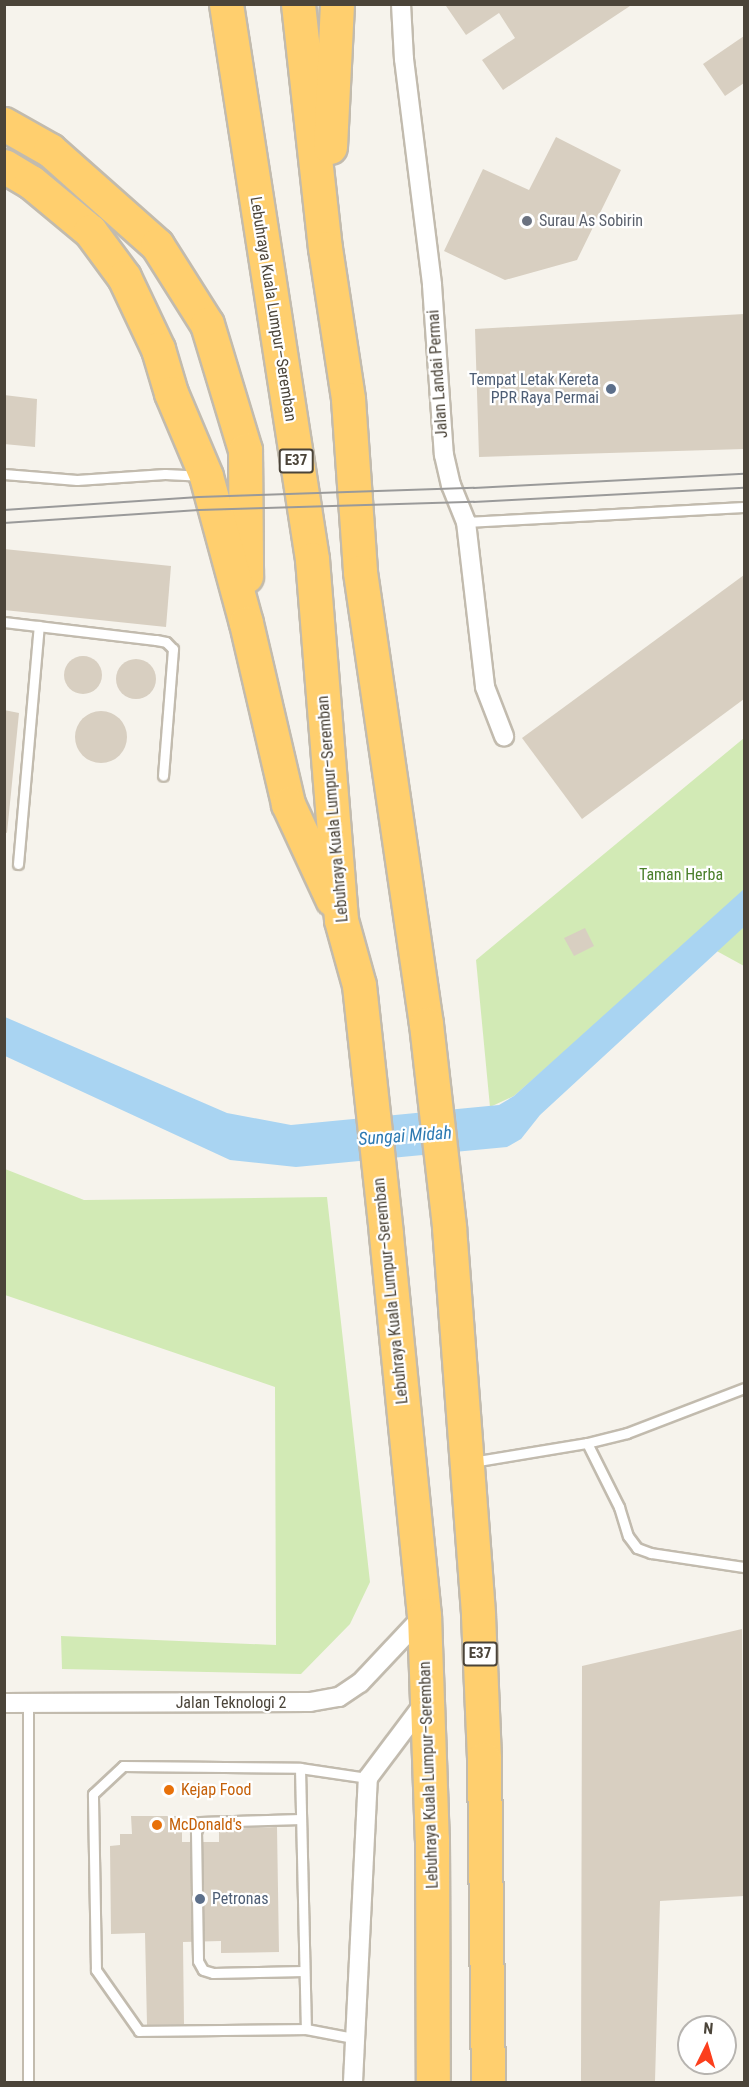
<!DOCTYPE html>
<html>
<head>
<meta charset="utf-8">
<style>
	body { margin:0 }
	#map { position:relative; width:749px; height:2087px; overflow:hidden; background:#f6f3ec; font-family:"Roboto Condensed",sans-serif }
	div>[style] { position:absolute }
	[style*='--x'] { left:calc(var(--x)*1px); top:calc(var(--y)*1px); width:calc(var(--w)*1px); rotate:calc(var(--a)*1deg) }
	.green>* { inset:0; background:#d2eab5 }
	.water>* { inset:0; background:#a9d4f2 }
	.building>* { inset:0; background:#d8cfc1 }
	.round { border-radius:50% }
	.roads { filter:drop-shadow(2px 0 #c2bbae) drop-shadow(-2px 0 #c2bbae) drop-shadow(0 2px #c2bbae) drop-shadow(0 -2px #c2bbae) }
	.lane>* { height:9px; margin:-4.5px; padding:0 4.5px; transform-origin:4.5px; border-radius:4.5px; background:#fff }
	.street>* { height:18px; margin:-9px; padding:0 9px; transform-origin:9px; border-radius:9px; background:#fff }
	.highway>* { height:33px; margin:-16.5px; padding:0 16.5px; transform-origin:16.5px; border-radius:16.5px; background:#ffcf6e }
	.tram>* { height:1.5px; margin:-0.75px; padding:0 0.75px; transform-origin:0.75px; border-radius:0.75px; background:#9a9a9a }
	.dots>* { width:16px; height:16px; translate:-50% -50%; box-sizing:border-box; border:3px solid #fff; border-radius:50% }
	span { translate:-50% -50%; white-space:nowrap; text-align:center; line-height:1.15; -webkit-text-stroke:4.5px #fff; paint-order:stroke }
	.shield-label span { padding:2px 4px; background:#fff; border:2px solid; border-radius:4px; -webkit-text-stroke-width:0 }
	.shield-label { font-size:15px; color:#4b4439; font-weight:700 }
	.worship-label { font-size:16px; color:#5b616d }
	.left { translate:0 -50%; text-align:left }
	.street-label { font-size:16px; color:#4b4439 }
	.service-label { font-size:16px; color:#4e5e75 }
	.right { translate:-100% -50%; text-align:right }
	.park-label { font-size:16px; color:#4a7f2a }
	.food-label { font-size:16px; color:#c56008 }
	.water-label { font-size:18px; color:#2e7ab2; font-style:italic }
	.frame { position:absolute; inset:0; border:6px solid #4b4439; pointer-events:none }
	.north { position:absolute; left:677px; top:2015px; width:60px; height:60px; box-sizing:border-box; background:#fff; border:2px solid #b7b4b0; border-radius:50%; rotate:5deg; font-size:16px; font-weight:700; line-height:24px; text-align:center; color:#4b4439 }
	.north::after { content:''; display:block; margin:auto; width:21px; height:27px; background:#fc3f1d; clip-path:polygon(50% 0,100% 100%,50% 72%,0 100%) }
</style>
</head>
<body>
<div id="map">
	<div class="green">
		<i style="clip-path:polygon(744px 738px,744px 966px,693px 938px,514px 1096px,490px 1107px,476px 960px)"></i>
		<i style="clip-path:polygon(5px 1169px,84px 1200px,327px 1197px,370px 1582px,350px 1624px,301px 1674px,62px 1669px,61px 1636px,276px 1645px,275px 1387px,5px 1295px)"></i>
	</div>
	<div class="water">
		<i style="clip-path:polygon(744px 889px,744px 927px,540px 1115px,521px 1139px,507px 1147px,296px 1167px,230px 1160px,5px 1056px,5px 1017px,227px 1113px,291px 1125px,499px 1105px,514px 1096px)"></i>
	</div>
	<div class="building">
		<i style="clip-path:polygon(449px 4px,633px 4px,503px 90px,482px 60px,515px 38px,499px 13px,466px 35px,446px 6px)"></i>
		<i style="clip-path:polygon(744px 36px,744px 83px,725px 96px,703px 64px)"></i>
		<i style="clip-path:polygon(556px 137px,621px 170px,577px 260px,505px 280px,444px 251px,483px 169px,529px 190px)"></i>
		<i style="clip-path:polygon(744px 314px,744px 449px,479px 457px,475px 329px)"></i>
		<i style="clip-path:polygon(4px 395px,37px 399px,35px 447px,4px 444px)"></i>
		<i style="clip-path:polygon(4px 549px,171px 566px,166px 627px,4px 610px)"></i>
		<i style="clip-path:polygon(744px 575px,744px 699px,582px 819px,522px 738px)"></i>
		<i class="round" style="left:64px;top:656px;width:38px;height:38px"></i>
		<i class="round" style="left:116px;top:659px;width:40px;height:40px"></i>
		<i style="clip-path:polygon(4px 710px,19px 713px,7px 833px,4px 832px)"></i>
		<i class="round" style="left:75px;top:711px;width:52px;height:52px"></i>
		<i style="clip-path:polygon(585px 928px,594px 946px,574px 956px,564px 938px)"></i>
		<i style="clip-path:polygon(742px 1629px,744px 1896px,660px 1901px,655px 2082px,581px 2082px,582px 1666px)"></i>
		<i style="clip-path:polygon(131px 1816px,182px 1816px,182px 1842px,219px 1842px,219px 1829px,277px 1827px,279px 1952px,221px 1953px,221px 1941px,183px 1942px,184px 2024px,147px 2025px,145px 1933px,111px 1934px,110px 1846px,120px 1845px,120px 1834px,132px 1834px)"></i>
	</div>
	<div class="roads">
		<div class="lane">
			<i style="--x:4;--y:474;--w:73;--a:4.7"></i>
			<i style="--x:77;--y:480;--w:88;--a:-3.9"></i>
			<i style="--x:165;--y:474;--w:35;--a:3"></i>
			<i style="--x:466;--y:522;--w:278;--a:-3.1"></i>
			<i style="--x:4;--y:622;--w:153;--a:6.8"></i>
			<i style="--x:156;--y:640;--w:10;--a:11"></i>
			<i style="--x:166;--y:642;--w:10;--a:45"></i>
			<i style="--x:173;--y:649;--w:127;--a:94.5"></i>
			<i style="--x:18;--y:864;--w:239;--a:-85"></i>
			<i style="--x:587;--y:1443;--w:72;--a:63.4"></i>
			<i style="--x:619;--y:1507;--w:30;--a:73"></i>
			<i style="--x:628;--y:1536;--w:15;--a:53"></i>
			<i style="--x:637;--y:1548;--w:15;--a:20"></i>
			<i style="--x:651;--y:1553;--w:94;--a:8.6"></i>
			<i style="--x:472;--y:1462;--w:117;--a:-9.4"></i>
			<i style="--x:587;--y:1443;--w:41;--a:-14"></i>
			<i style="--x:627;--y:1433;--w:125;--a:-21"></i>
			<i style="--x:300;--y:1768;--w:261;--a:88.7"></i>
			<i style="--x:306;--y:2029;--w:167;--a:179.3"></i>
			<i style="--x:139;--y:2031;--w:75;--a:-125.2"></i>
			<i style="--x:96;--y:1970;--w:176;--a:-91"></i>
			<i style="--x:93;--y:1794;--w:41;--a:-43"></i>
			<i style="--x:123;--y:1766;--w:177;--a:0.6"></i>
			<i style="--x:300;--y:1768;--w:69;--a:8.4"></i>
			<i style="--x:301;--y:1819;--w:101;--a:178.3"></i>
			<i style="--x:200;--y:1822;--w:11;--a:112"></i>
			<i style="--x:196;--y:1832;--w:129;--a:89.1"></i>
			<i style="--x:198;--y:1961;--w:10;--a:61"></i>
			<i style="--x:203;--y:1970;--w:10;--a:17"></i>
			<i style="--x:213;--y:1973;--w:91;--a:-1.3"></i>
			<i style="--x:306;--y:2029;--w:48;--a:10.8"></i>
			<i style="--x:28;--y:2082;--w:378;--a:-90"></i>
		</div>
		<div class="street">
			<i style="--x:401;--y:4;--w:55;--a:86.9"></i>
			<i style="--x:404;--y:59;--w:228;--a:82.9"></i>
			<i style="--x:432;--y:285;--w:170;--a:86"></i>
			<i style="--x:444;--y:455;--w:31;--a:77"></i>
			<i style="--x:451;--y:485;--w:40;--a:68"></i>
			<i style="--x:466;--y:522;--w:166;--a:83.4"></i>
			<i style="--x:485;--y:687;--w:53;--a:68.8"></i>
			<i style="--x:4;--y:1703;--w:306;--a:-0.2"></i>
			<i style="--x:310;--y:1702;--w:29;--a:-10"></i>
			<i style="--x:339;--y:1697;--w:25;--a:-34"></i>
			<i style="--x:360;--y:1683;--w:93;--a:-46.7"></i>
			<i style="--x:353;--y:2082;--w:304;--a:-87.2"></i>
			<i style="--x:368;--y:1778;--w:95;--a:-53.1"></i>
		</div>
		<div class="highway">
			<i style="--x:226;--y:4;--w:562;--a:81.19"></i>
			<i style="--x:312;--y:559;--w:362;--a:85.4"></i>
			<i style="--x:341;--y:920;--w:67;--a:74.5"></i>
			<i style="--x:359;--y:985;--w:251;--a:83.8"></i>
			<i style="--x:386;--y:1235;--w:382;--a:84.3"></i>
			<i style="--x:424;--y:1615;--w:224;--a:88"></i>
			<i style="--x:432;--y:1839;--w:243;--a:89.8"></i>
			<i style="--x:298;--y:4;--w:245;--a:83.7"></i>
			<i style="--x:325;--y:248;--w:153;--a:81.3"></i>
			<i style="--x:348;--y:399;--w:173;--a:86"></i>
			<i style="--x:360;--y:572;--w:457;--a:81.7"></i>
			<i style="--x:426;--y:1024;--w:204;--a:83.5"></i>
			<i style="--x:449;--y:1227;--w:389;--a:85.7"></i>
			<i style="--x:478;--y:1615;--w:144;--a:87.6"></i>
			<i style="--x:484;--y:1759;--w:323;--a:89.3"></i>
			<i style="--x:4;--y:124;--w:53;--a:29.5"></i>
			<i style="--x:50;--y:150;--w:143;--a:41.6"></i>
			<i style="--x:157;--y:245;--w:93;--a:57.7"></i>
			<i style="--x:207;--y:324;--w:132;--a:73.2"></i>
			<i style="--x:245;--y:450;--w:126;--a:89.5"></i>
			<i style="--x:330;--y:147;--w:143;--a:-87.2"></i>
			<i style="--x:4;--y:166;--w:31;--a:31"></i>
			<i style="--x:31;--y:182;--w:77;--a:39.7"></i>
			<i style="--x:90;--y:231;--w:57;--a:53.5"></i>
			<i style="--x:124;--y:277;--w:80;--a:64.7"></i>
			<i style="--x:158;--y:349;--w:46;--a:73.5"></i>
			<i style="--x:171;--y:393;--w:90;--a:67.1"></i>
			<i style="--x:206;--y:476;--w:152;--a:74.8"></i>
			<i style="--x:246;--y:623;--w:186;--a:76.9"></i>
			<i style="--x:288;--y:804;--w:105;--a:65.1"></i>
		</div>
	</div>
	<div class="tram">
		<i style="--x:4;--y:510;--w:195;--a:-3.8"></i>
		<i style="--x:199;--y:497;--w:275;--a:-1.9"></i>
		<i style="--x:474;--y:488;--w:270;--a:-3"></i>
		<i style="--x:4;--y:523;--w:195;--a:-3.8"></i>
		<i style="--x:199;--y:510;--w:275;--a:-1.7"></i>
		<i style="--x:474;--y:502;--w:270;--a:-3"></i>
	</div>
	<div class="dots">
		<i style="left:527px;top:221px;background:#6b7280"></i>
		<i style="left:611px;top:389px;background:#5c6f8a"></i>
		<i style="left:169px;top:1790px;background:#e8710a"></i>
		<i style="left:157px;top:1825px;background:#e8710a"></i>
		<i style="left:200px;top:1899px;background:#5c6f8a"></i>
	</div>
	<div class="shield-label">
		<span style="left:296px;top:461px">E37</span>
		<span style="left:480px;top:1654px">E37</span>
	</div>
	<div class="worship-label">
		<span class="left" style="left:539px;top:221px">Surau As Sobirin</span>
	</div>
	<div class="street-label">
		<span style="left:273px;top:309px;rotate:81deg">Lebuhraya Kuala Lumpur–Seremban</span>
		<span style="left:438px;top:374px;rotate:-94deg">Jalan Landai Permai</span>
		<span style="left:333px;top:809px;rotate:-95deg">Lebuhraya Kuala Lumpur–Seremban</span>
		<span style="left:391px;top:1291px;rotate:-96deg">Lebuhraya Kuala Lumpur–Seremban</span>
		<span style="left:231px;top:1703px">Jalan Teknologi 2</span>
		<span style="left:429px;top:1775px;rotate:-92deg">Lebuhraya Kuala Lumpur–Seremban</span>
	</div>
	<div class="service-label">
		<span class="right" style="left:599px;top:389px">Tempat Letak Kereta<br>PPR Raya Permai</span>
		<span class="left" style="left:212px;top:1899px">Petronas</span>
	</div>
	<div class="park-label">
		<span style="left:681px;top:875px">Taman Herba</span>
	</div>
	<div class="food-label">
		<span class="left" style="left:181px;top:1790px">Kejap Food</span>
		<span class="left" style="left:169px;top:1825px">McDonald's</span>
	</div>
	<div class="water-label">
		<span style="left:405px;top:1136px;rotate:-4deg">Sungai Midah</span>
	</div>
	<div class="frame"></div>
	<div class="north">N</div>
</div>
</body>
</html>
